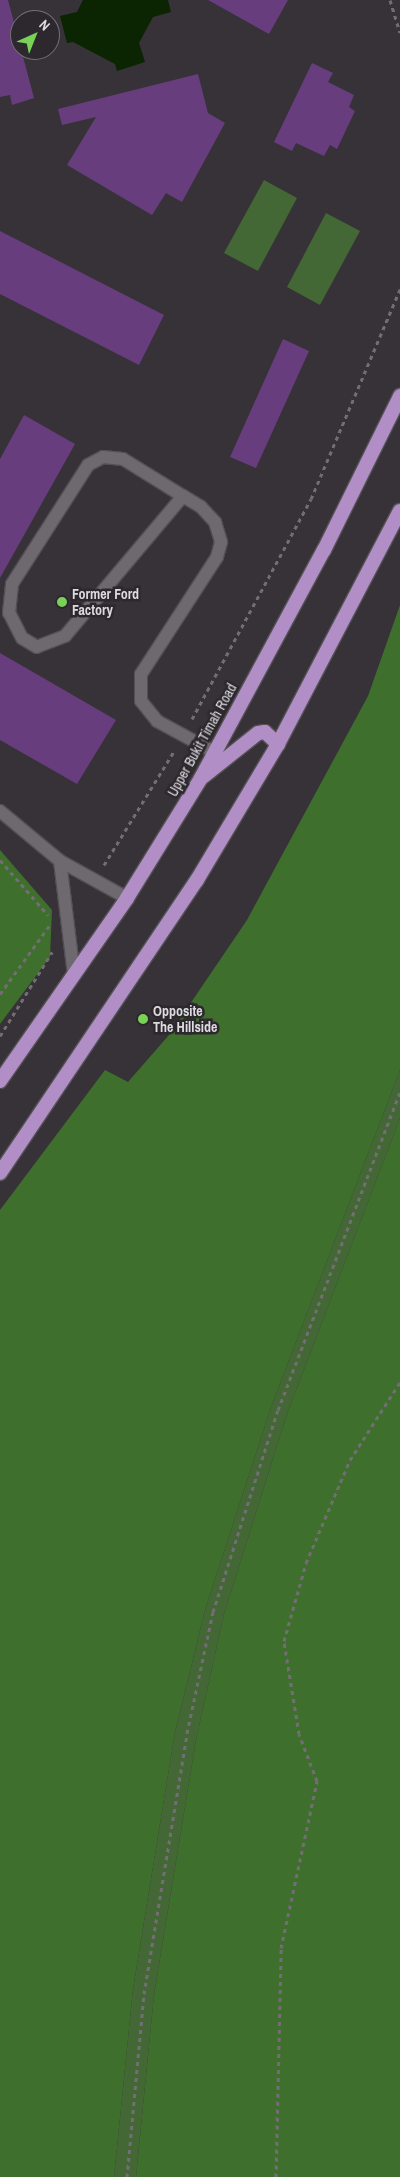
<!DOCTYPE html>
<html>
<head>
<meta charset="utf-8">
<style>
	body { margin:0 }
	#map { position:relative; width:400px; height:2177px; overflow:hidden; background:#363238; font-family:"Archivo Narrow",sans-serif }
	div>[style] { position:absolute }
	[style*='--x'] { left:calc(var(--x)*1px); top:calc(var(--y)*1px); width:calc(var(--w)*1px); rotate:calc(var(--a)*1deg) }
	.green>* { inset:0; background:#436735 }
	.forest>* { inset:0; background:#3f6f2c }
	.water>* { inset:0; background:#0b2402 }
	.building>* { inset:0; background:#673d7e }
	.path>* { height:3px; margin-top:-1.5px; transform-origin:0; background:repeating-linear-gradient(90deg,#726e74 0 4px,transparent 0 8px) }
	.roads { filter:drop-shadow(1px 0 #535055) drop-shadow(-1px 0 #535055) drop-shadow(0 1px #535055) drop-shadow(0 -1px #535055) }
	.service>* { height:12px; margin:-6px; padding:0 6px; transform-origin:6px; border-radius:6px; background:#6d696f }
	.trunk>* { height:14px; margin:-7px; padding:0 7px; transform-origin:7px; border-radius:7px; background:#b28ec6 }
	.dots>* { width:14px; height:14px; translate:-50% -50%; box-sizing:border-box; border:2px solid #2c282e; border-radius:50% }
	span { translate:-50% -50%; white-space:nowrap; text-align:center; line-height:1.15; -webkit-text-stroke:5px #2c282e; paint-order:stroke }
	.poi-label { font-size:14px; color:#dddbdf; font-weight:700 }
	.left { translate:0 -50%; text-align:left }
	.street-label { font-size:14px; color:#dddbdf }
	.north { position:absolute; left:10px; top:10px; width:50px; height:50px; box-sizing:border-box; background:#2c282e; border:1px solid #737075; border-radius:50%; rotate:44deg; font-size:14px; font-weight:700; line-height:20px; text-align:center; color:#dddbdf }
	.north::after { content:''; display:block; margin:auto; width:18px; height:22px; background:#7ad157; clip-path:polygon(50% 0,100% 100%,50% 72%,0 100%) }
</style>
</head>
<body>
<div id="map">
	<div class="green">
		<i style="clip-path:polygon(264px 180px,297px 198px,258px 271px,224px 253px)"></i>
		<i style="clip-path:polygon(326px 213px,360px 231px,320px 305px,287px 287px)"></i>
		<i style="clip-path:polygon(400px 1070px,400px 1118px,287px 1414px,224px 1614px,196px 1740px,154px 1995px,136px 2177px,114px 2177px,133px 1989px,175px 1732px,205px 1610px,271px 1407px)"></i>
	</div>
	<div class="forest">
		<i style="clip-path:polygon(400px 605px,400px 1070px,271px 1407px,205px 1610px,175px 1732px,133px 1989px,114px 2177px,0 2177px,0 1210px,105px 1070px,128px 1082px,169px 1035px,247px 920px,368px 696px)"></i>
		<i style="clip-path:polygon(0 850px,52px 910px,50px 957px,0 1024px)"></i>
		<i style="clip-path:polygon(400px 1118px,400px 2177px,136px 2177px,154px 1995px,196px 1740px,224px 1614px,287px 1414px)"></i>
	</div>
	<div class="water">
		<i style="clip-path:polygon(83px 0,168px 0,171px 12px,153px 17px,139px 43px,145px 62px,117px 71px,115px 64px,73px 42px,67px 43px,60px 16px,77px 12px)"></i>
	</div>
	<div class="building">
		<i style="clip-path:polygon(0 0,8px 0,34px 98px,12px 105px,10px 95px,0 97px)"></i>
		<i style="clip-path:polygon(208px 0,288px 0,269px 34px)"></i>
		<i style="clip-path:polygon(312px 63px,333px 73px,328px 82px,354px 95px,349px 107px,355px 111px,337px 149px,330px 145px,324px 156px,296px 143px,292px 151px,274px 142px)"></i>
		<i style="clip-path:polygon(198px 74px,208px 113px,225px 123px,182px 202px,166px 193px,152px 215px,67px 165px,96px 117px,62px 125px,58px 109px)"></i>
		<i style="clip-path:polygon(0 231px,164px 315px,139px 365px,0 294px)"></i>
		<i style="clip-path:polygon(283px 339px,309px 351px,256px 468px,230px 457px)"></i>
		<i style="clip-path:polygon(24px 415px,75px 444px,0 578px,0 459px)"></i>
		<i style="clip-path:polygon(0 653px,116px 720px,77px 784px,0 740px)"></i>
	</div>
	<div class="path">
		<i style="--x:390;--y:0;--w:34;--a:73"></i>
		<i style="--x:192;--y:719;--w:250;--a:-61.6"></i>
		<i style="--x:311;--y:499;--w:228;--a:-67"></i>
		<i style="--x:0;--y:860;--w:73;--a:48.9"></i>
		<i style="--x:104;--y:865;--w:134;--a:-58.4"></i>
		<i style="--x:0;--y:994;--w:84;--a:-54.2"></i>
		<i style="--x:0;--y:1036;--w:99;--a:-58.2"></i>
		<i style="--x:127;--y:2177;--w:184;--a:-84.7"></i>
		<i style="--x:144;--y:1994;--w:265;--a:-80.6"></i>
		<i style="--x:187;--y:1733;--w:124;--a:-77.9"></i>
		<i style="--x:213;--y:1612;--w:212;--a:-72.2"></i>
		<i style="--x:278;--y:1410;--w:341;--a:-69"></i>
		<i style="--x:276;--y:2177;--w:229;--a:-88.7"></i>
		<i style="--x:281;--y:1948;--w:171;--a:-77.8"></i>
		<i style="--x:317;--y:1781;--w:50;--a:-111"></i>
		<i style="--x:299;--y:1734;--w:94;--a:-99.2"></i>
		<i style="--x:284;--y:1641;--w:81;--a:-74.2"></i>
		<i style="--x:306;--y:1563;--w:112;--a:-66.9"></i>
		<i style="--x:350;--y:1460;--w:93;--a:-57.3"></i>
	</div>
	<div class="roads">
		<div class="service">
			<i style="--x:183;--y:496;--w:183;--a:130.1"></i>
			<i style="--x:65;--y:636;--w:30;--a:159"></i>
			<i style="--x:37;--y:647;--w:17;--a:-149"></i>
			<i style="--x:22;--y:638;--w:28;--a:-117"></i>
			<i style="--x:9;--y:613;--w:29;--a:-84"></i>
			<i style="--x:12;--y:584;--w:141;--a:-57.4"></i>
			<i style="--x:88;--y:465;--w:17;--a:-28"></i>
			<i style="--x:103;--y:457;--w:20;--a:6"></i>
			<i style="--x:123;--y:459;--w:70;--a:31.7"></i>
			<i style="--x:183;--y:496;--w:21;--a:31"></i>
			<i style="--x:201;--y:507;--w:21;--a:47"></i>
			<i style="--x:215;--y:522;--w:21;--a:73"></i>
			<i style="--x:221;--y:542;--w:16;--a:105"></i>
			<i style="--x:217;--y:557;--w:140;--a:123"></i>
			<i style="--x:141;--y:674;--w:27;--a:90"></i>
			<i style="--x:141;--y:701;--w:26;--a:51"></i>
			<i style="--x:157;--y:721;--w:65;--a:28.5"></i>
			<i style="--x:0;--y:811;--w:78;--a:39.8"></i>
			<i style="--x:60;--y:861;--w:77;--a:28.9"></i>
			<i style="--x:60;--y:861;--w:115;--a:83"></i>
		</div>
		<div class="trunk">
			<i style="--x:204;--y:776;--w:69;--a:-38.5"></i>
			<i style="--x:258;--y:733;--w:7;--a:-8"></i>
			<i style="--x:265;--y:732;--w:18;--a:43"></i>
			<i style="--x:0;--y:1081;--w:223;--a:-55.2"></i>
			<i style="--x:127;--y:898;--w:141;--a:-58.3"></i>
			<i style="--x:201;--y:778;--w:259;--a:-61.7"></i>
			<i style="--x:324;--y:550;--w:172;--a:-63.7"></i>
			<i style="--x:0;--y:1173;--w:353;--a:-56.1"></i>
			<i style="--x:197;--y:880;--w:158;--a:-59.2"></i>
			<i style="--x:278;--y:744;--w:263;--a:-62.4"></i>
		</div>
	</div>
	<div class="dots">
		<i style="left:62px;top:602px;background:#7ad157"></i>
		<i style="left:143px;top:1019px;background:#7ad157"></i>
	</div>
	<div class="poi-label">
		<span class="left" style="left:72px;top:602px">Former Ford<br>Factory</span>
		<span class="left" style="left:153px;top:1019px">Opposite<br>The Hillside</span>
	</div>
	<div class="street-label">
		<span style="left:202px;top:740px;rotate:-61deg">Upper Bukit Timah Road</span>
	</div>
	<div class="north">N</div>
</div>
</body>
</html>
